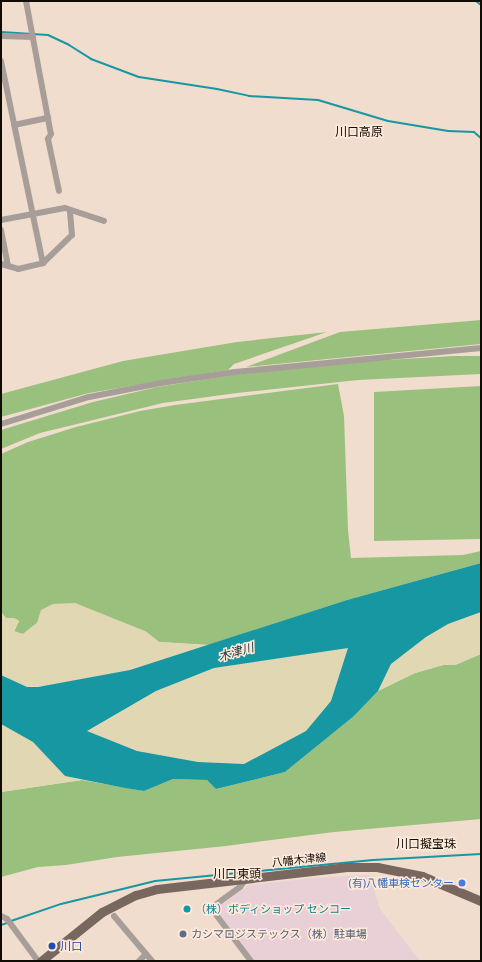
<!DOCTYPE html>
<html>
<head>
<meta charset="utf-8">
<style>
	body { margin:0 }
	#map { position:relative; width:482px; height:962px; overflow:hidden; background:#f1ddce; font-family:"Noto Sans","Noto Sans JP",sans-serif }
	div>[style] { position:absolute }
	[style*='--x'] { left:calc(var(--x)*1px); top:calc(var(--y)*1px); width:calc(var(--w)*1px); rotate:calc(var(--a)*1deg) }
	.industrial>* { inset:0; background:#e9d0d6 }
	.green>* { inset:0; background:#9ac07d }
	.sand>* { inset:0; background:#e1d8b3 }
	.water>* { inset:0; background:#1797a1 }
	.stream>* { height:2px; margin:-1px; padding:0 1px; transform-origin:1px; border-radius:1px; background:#1797a1 }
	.street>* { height:6px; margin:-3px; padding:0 3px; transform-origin:3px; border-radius:3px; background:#a89e99 }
	.primary>* { height:9px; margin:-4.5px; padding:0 4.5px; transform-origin:4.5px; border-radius:4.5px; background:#78675e }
	.dots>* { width:11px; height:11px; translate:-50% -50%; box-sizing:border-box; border:2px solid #ffeadb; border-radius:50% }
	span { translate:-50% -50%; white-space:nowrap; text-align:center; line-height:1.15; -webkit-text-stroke:3px #ffeadb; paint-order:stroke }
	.street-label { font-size:11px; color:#110b06 }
	.shop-label { font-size:11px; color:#366cbe }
	.right { translate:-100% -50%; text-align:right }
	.culture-label { font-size:11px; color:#0d838f }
	.left { translate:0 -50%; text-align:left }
	.service-label { font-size:11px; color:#4e5e75 }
	.transit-label { font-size:11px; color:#164399 }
	.neighbourhood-label { font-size:12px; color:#110b06 }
	.water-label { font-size:12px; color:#20393b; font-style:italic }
	.frame { position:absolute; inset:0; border:2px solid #110b06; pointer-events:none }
</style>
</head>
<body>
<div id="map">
	<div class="industrial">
		<i style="clip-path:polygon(369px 875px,380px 909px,420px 961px,254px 961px,216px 909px,249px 885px,312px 878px)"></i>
	</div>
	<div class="green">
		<i style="clip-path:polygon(481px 320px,481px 344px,246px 367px,340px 332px)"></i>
		<i style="clip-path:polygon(327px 332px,234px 364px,228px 370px,89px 393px,1px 417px,1px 394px,123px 361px,237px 342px)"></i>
		<i style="clip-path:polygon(453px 356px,481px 356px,481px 374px,358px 380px,237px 393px,163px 403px,40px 433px,1px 449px,1px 430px,93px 402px,157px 387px,233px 375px,355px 362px)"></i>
		<i style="clip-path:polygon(338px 384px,344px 416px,348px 530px,351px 558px,463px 555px,481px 551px,481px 563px,347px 600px,209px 645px,159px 642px,145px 631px,37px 623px,23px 634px,14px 632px,19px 621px,14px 618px,6px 618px,1px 612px,1px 454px,28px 442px,76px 427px,140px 411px,175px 405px)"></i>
		<i style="clip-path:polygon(481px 386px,481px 539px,374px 541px,374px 392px)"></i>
		<i style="clip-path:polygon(481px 654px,481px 819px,334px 832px,226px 846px,117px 857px,66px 865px,38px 867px,1px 877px,1px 792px,82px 780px,144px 791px,173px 779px,207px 780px,216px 789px,285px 772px,354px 716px,378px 691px,415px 673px,443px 665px,455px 665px)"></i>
	</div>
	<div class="sand">
		<i style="clip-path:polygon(75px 603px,145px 631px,159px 642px,209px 645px,130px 670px,50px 686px,27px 687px,1px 675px,1px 612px,6px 618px,14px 618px,19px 621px,14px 631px,23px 634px,37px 623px,41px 610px,53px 604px)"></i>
		<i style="clip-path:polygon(481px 612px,481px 654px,455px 665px,443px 665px,415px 673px,378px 691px,391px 664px,426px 637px,448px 624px)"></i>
		<i style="clip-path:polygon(348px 647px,331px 701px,306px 731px,244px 764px,198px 762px,137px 751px,87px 731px,156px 691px,214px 668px)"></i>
		<i style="clip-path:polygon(1px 724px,33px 742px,65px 776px,82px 780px,1px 792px)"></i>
	</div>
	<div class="water">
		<i style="clip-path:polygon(evenodd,481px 563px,481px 612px,448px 624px,426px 637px,391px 664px,378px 691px,354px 716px,285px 772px,216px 789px,207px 780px,173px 779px,144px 791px,125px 788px,65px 776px,33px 742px,1px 724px,1px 675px,27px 687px,38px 687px,130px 670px,347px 600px,481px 563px,348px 648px,331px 701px,306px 731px,244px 764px,198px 762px,137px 751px,87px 731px,156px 691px,214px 668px,348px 648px)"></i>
	</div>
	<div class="stream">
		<i style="--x:476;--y:1;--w:6;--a:39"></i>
		<i style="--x:1;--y:32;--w:47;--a:3.7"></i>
		<i style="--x:48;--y:35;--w:23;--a:25"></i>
		<i style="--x:69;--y:45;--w:26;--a:32"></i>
		<i style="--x:91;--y:59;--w:51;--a:20.6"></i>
		<i style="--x:139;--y:77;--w:79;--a:8.7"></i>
		<i style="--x:217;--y:89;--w:33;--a:12"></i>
		<i style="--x:249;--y:96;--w:69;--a:3.3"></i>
		<i style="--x:318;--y:100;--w:73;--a:16.7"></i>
		<i style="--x:388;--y:121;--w:61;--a:9.5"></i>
		<i style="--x:448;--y:131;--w:26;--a:2"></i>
		<i style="--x:474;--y:132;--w:9;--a:41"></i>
		<i style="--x:11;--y:921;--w:53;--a:-18.8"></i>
		<i style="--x:61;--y:904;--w:97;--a:-13.7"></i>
		<i style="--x:155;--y:881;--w:219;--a:-5.5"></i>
		<i style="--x:373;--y:860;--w:108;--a:-3.2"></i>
		<i style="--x:1;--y:925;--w:6;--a:-18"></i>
	</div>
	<div class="street">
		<i style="--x:26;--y:1;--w:135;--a:79.4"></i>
		<i style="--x:51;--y:134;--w:6;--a:121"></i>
		<i style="--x:48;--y:139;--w:53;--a:78.1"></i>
		<i style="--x:1;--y:36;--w:32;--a:2"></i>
		<i style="--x:1;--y:61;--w:206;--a:78.3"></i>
		<i style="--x:14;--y:125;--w:35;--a:-12"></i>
		<i style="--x:1;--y:220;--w:65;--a:-10.6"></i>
		<i style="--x:65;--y:208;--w:41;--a:18.4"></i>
		<i style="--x:1;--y:230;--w:36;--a:79"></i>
		<i style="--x:1;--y:264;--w:18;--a:16"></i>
		<i style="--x:18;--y:269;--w:26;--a:-13"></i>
		<i style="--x:43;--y:263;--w:40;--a:-44"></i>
		<i style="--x:72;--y:235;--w:25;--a:-95"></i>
		<i style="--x:1;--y:424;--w:92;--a:-17.1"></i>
		<i style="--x:89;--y:397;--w:73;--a:-11"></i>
		<i style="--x:161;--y:383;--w:75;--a:-8.5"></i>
		<i style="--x:235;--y:372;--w:247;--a:-5.6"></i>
		<i style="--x:247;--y:878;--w:11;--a:128"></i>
		<i style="--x:240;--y:887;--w:36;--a:144"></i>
		<i style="--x:211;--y:908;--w:66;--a:53"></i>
		<i style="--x:1;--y:916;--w:7;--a:27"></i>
		<i style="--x:7;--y:919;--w:52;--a:53.6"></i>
		<i style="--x:114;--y:916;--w:50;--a:49.9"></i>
		<i style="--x:146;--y:954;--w:10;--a:135"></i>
		<i style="--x:146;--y:954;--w:9;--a:49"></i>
	</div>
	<div class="primary">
		<i style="--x:41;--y:961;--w:78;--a:-38.8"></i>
		<i style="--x:102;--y:912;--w:38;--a:-27"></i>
		<i style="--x:136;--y:895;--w:22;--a:-16"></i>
		<i style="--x:157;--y:889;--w:191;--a:-6.6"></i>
		<i style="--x:347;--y:867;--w:30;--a:0"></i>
		<i style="--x:377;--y:867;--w:46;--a:11.3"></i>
		<i style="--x:422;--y:876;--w:64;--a:23"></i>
	</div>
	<div class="dots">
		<i style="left:462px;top:883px;background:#3f7fe0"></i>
		<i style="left:187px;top:909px;background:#0f9aa8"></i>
		<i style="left:183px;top:934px;background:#5c6f8a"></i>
		<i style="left:52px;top:946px;background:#1a4fb4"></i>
	</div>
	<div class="street-label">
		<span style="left:299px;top:860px;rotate:-6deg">八幡木津線</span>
	</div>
	<div class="shop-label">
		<span class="right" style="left:454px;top:883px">(有)八幡車検センター</span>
	</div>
	<div class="culture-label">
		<span class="left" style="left:195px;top:909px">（株）ボディショップ センコー</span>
	</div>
	<div class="service-label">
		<span class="left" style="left:191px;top:934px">カシマロジステックス（株）駐車場</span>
	</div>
	<div class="transit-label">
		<span class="left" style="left:60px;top:946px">川口</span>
	</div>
	<div class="neighbourhood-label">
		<span style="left:359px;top:132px">川口高原</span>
		<span style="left:426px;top:844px">川口擬宝珠</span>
		<span style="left:237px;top:874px">川口東頭</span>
	</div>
	<div class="water-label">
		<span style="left:236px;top:652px;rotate:-16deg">木津川</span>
	</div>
	<div class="frame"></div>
</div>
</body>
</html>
